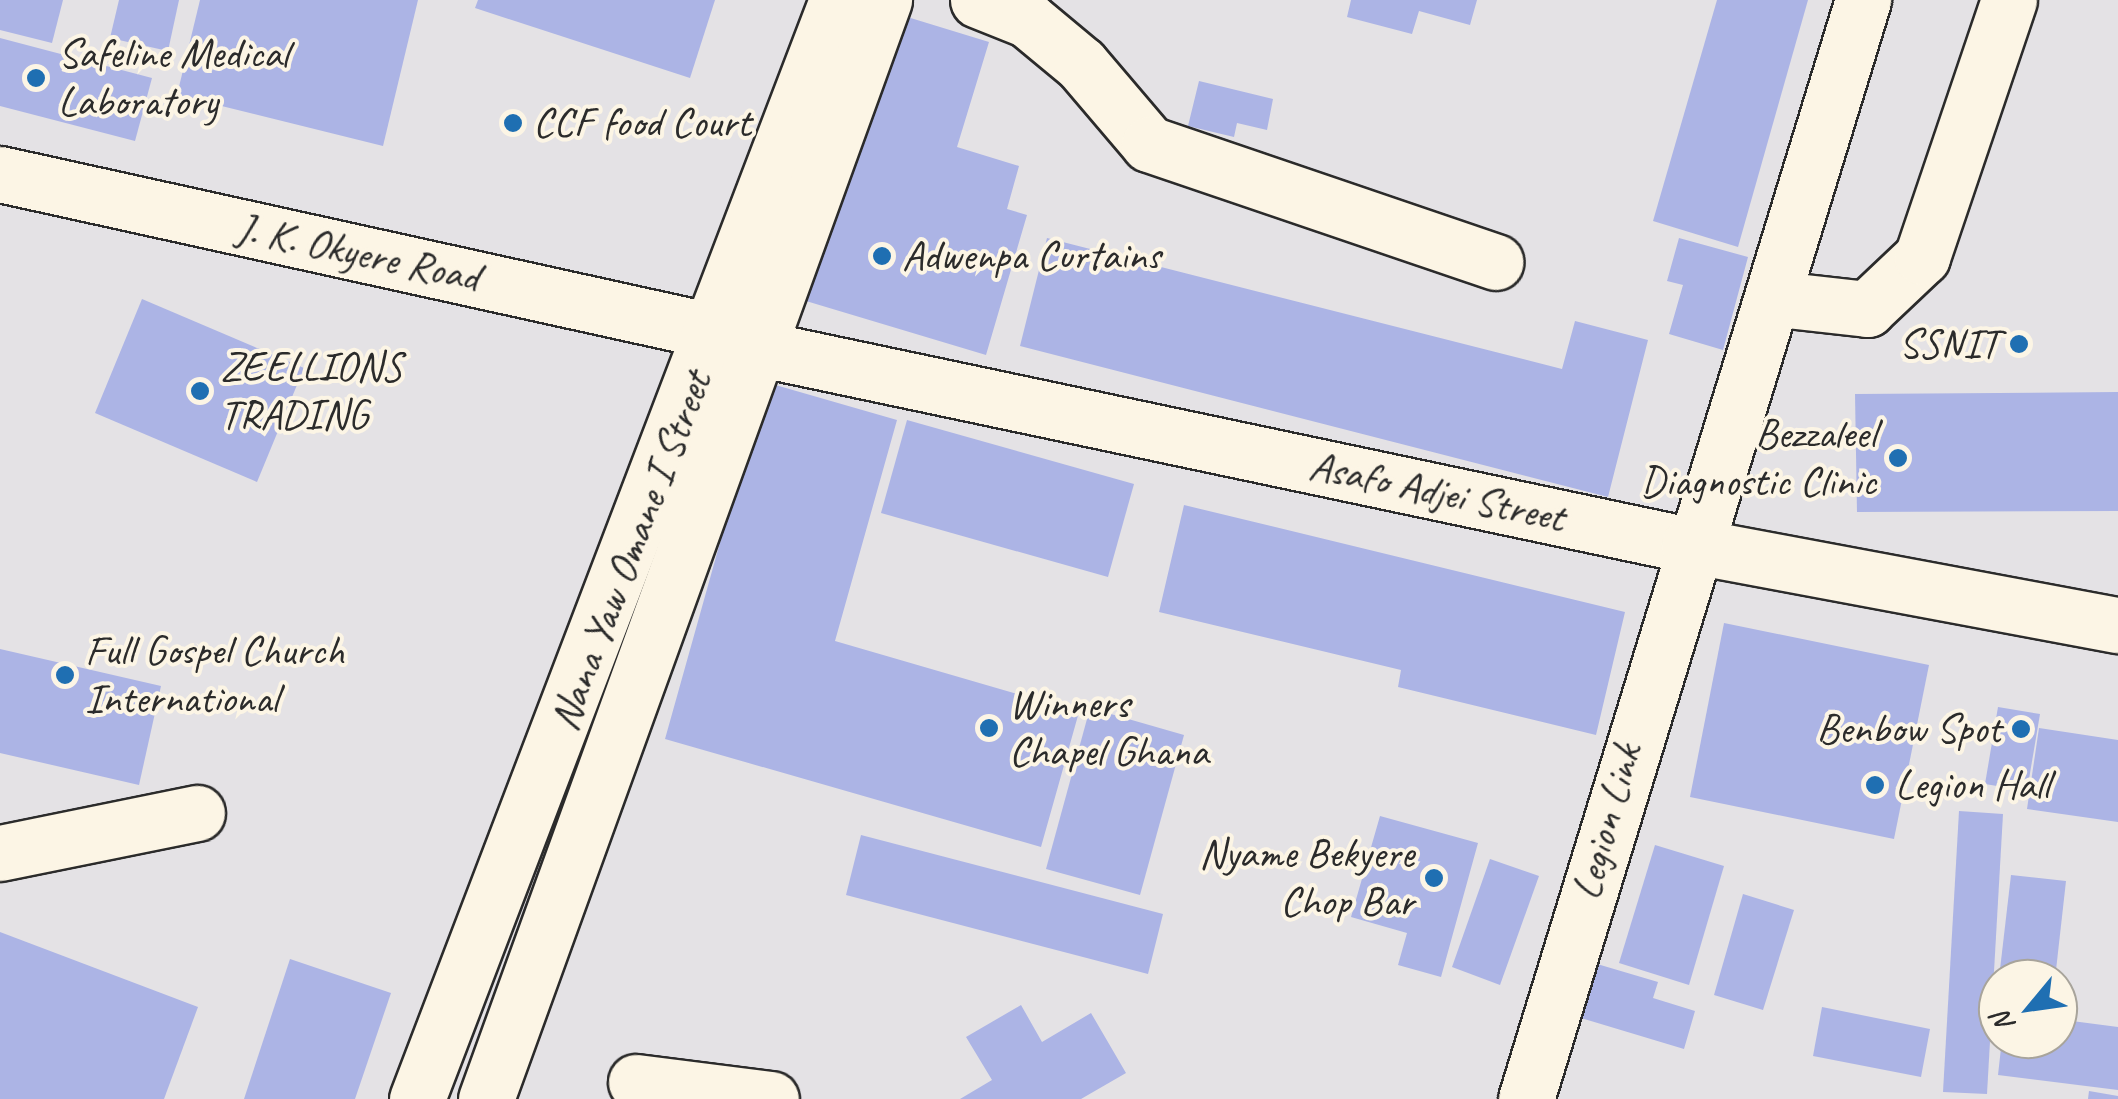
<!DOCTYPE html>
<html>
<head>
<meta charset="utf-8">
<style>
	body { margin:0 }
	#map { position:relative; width:2118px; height:1099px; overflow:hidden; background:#e4e2e5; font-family:Caveat,sans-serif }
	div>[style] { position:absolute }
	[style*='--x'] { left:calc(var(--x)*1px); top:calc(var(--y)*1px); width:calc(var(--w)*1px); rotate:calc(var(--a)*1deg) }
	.building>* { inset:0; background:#acb4e5 }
	.roads { filter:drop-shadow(2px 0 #2b2b2b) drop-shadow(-2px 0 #2b2b2b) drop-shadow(0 2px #2b2b2b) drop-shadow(0 -2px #2b2b2b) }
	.minor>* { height:55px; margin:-27.5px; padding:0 27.5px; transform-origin:27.5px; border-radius:27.5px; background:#fcf5e5 }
	.major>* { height:55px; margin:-27.5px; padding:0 27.5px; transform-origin:27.5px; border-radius:27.5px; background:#fcf5e5 }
	.dots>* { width:28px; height:28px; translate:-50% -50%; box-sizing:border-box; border:5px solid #fcf5e5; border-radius:50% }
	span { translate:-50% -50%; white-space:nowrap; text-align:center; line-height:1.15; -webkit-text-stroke:8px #fcf5e5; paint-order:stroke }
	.poi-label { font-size:42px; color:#2b2b2b }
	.left { translate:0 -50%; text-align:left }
	.right { translate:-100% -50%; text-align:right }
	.street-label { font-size:42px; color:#2b2b2b }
	.north { position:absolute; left:1978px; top:959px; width:100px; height:100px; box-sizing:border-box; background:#fcf5e5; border:2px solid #a8a49b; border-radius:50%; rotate:241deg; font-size:28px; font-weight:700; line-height:40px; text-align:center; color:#2b2b2b }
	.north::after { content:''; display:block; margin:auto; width:35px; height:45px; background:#1f6fb2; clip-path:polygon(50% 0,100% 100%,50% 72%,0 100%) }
</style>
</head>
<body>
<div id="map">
	<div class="building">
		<i style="clip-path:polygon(0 0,63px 0,52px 43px,0 30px)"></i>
		<i style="clip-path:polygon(119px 0,179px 0,168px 51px,110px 38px)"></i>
		<i style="clip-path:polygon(200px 0,418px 0,383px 146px,177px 95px)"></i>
		<i style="clip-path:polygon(478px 0,715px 0,690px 78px,475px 8px)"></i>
		<i style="clip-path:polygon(1351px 0,1477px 0,1470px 25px,1419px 11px,1412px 34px,1347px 17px)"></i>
		<i style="clip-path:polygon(1717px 0,1808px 0,1738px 247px,1653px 221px)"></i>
		<i style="clip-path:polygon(891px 12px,989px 42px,957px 147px,1019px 166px,1007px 209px,1027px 215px,986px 355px,806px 301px)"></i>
		<i style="clip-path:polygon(0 38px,152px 78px,135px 141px,0 106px)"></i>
		<i style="clip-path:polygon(1199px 81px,1273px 99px,1267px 130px,1237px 123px,1234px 137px,1188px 126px)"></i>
		<i style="clip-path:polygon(1047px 238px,1562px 369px,1575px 321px,1648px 340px,1608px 497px,1020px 346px)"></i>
		<i style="clip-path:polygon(1679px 238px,1748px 257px,1723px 350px,1669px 334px,1683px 285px,1667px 281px)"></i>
		<i style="clip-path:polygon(142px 299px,304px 368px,257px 482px,95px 413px)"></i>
		<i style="clip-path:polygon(765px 382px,897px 420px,835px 641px,1079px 712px,1041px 847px,665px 739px)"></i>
		<i style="clip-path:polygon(2118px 392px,2118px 511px,1857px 512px,1855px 394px)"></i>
		<i style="clip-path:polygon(907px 420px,1134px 484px,1108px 577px,881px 513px)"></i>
		<i style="clip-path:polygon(1184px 505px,1625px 612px,1596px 735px,1398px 687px,1401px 670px,1159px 612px)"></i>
		<i style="clip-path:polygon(1724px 623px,1929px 665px,1894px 839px,1690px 797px)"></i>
		<i style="clip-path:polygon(0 649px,161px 686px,139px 785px,0 753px)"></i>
		<i style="clip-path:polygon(1998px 707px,2040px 714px,2027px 791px,1985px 784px)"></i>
		<i style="clip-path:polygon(1090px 708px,1184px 735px,1140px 895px,1046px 869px)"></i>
		<i style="clip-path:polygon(2039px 728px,2118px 740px,2118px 822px,2027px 809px)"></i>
		<i style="clip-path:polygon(1959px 811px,2003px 814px,1987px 1094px,1943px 1092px)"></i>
		<i style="clip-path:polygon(1380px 816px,1478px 843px,1441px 977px,1398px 965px,1407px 933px,1351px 917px)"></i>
		<i style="clip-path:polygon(861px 835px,1163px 914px,1148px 974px,846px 895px)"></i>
		<i style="clip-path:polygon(1655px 845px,1724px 866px,1689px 985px,1619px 963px)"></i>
		<i style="clip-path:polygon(1490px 859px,1539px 876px,1500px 985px,1452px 967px)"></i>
		<i style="clip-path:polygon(2011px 875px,2066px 881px,2055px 979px,1999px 978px)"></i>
		<i style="clip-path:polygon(1743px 894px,1794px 910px,1763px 1010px,1714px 995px)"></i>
		<i style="clip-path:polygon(0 932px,198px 1007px,164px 1099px,0 1099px)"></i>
		<i style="clip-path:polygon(290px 959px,391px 993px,355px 1099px,244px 1099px)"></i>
		<i style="clip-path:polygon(1587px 961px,1658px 982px,1653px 998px,1695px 1011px,1684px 1049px,1571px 1015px)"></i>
		<i style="clip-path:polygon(2058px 997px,2075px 999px,2072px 1021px,2118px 1027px,2118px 1090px,1998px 1075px,2002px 1039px,2058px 1039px)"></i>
		<i style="clip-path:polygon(1021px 1005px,1042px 1042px,1091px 1013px,1126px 1073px,1081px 1099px,960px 1099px,992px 1080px,966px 1037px)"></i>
		<i style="clip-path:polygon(1822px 1007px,1930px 1029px,1921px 1077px,1813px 1056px)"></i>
		<i style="clip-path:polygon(2089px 1091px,2118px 1096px,2118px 1099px,2088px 1099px)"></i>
	</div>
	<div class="roads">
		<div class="minor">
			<i style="--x:978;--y:0;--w:54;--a:21.8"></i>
			<i style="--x:1028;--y:20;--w:69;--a:39.7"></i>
			<i style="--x:1081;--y:64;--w:105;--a:49.6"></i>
			<i style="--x:1149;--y:144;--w:366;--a:18.8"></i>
			<i style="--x:1778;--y:299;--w:90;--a:6.4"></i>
			<i style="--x:1867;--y:309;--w:76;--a:-43.4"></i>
			<i style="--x:1922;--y:257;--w:271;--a:-71.3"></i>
			<i style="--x:757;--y:348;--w:953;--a:11.94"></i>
			<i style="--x:1689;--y:545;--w:436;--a:10.6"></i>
			<i style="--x:0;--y:853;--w:201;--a:-11.5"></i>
			<i style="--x:636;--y:1082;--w:136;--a:7.2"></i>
			<i style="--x:1526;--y:1099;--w:1150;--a:-72.95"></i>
		</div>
		<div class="major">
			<i style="--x:0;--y:174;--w:733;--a:12.44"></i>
			<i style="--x:417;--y:1099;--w:1177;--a:-69.08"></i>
			<i style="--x:486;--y:1099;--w:1169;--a:-70.09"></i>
		</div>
	</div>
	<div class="dots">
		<i style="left:36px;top:78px;background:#1f6fb2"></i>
		<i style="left:513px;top:123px;background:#1f6fb2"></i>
		<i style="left:882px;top:256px;background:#1f6fb2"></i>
		<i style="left:2019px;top:344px;background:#1f6fb2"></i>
		<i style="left:200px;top:391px;background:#1f6fb2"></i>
		<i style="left:1898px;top:458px;background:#1f6fb2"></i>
		<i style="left:65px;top:675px;background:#1f6fb2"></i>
		<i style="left:989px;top:728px;background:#1f6fb2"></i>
		<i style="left:2021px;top:729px;background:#1f6fb2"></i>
		<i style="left:1875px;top:785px;background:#1f6fb2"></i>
		<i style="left:1434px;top:878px;background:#1f6fb2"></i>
	</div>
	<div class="poi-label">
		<span class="left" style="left:58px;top:78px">Safeline Medical<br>Laboratory</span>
		<span class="left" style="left:533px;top:123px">CCF food Court</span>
		<span class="left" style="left:902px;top:256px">Adwenpa Curtains</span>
		<span class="right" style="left:1999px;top:344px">SSNIT</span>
		<span class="left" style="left:220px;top:391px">ZEELLIONS<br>TRADING</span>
		<span class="right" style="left:1876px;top:458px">Bezzaleel<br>Diagnostic Clinic</span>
		<span class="left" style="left:85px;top:675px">Full Gospel Church<br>International</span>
		<span class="left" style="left:1009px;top:728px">Winners<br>Chapel Ghana</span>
		<span class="right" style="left:2001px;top:729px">Benbow Spot</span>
		<span class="left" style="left:1895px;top:785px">Legion Hall</span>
		<span class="right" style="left:1414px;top:878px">Nyame Bekyere<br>Chop Bar</span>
	</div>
	<div class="street-label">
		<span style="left:358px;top:253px;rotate:12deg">J. K. Okyere Road</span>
		<span style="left:1437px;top:492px;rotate:12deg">Asafo Adjei Street</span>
		<span style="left:631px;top:551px;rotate:-69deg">Nana Yaw Omane I Street</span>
		<span style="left:1607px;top:822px;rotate:-74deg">Legion Link</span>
	</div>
	<div class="north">N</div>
</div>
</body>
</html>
